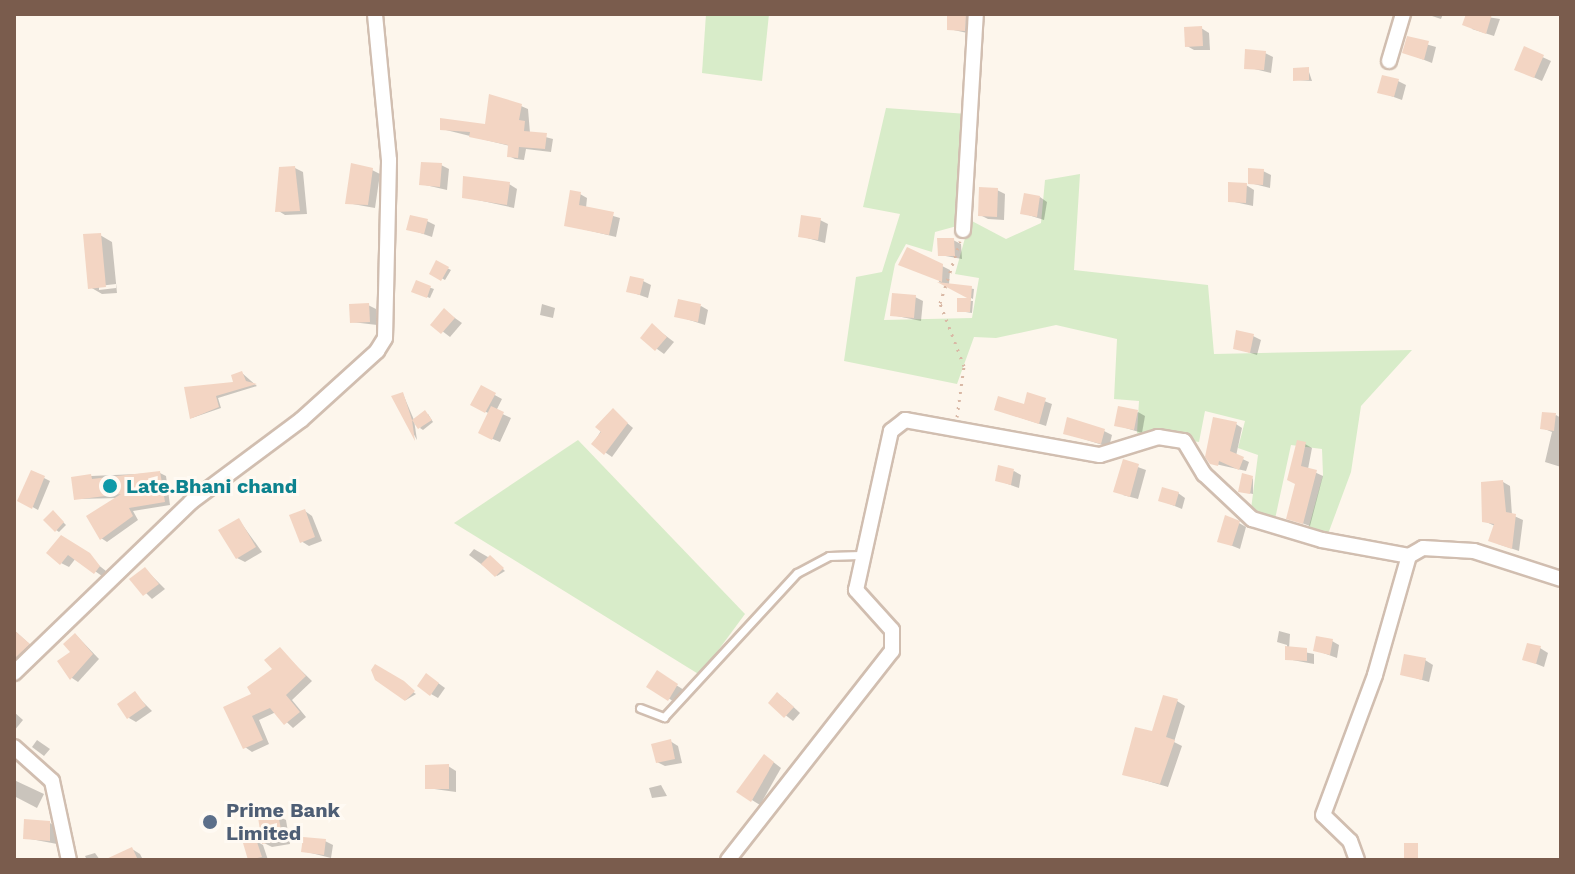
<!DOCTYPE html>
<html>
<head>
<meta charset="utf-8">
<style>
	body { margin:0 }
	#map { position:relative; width:1575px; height:874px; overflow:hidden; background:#fdf6ec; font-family:"Work Sans",sans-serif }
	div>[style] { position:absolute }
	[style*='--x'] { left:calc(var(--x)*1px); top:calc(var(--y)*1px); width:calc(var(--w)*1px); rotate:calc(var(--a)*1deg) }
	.green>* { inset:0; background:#d8ecc9 }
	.shadow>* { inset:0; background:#0003 }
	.building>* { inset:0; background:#f3d5c3 }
	.path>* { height:3px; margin-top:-1.5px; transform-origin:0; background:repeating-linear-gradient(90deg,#d9b8a5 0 2px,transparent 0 8px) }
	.roads { filter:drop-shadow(2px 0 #d1beb0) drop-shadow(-2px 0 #d1beb0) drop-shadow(0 2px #d1beb0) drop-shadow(0 -2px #d1beb0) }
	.service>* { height:7px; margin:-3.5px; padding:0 3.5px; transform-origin:3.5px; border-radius:3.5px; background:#fff }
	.minor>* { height:14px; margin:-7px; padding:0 7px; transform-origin:7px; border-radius:7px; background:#fff }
	.dots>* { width:22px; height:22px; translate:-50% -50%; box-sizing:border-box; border:4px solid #fffaf3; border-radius:50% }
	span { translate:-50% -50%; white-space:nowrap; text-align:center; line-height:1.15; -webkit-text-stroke:6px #fffaf3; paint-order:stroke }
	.culture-label { font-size:20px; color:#0d838f; font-weight:700 }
	.left { translate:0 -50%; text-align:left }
	.service-label { font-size:20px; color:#4e5e75; font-weight:700 }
	.frame { position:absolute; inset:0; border:16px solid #7a5c4d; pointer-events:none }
</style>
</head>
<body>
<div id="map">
	<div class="green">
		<i style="clip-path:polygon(706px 14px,769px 14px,762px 81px,702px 73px)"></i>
		<i style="clip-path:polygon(886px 108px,967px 114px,957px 226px,935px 232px,932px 252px,906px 244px,895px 264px,884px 320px,972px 318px,979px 278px,955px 274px,970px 220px,1006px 239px,1041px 223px,1045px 180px,1080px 174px,1074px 270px,1208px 285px,1214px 354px,1412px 350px,1361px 406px,1351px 472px,1328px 534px,1308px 530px,1323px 475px,1322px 449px,1291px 445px,1275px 519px,1251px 509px,1258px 455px,1238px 448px,1245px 421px,1205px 411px,1199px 442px,1137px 433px,1139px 401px,1114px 399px,1117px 339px,1056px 325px,996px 338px,974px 337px,957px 384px,844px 361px,856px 277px,882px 272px,900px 214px,863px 207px)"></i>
		<i style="clip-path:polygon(578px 440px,745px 614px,700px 675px,454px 523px)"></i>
	</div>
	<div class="shadow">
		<i style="clip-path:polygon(949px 14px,975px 14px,972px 34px,949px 29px)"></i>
		<i style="clip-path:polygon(1426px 14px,1443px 14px,1441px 19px)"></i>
		<i style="clip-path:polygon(1468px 14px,1500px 19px,1494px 36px,1472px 29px)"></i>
		<i style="clip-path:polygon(1201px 28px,1209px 33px,1210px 50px,1194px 50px,1187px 46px)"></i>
		<i style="clip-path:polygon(1408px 39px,1436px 47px,1432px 63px,1404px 52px)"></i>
		<i style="clip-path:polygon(1525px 49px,1551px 61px,1542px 81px,1524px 73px)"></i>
		<i style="clip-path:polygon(1265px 53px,1273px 57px,1271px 73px,1246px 67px)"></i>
		<i style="clip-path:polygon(1308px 69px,1312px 81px,1295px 80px)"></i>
		<i style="clip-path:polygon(1398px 81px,1406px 85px,1402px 100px,1380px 92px)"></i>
		<i style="clip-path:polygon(521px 106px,528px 109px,530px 133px,553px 139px,551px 152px,526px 149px,524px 160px,515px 159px,509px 156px,510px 146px,442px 129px,486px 126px)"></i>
		<i style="clip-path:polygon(441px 165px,449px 169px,447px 190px,421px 184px)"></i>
		<i style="clip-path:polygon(295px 168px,303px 172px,307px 214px,285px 215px,277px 210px,277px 193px,282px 193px)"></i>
		<i style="clip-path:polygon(372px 170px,380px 174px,375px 208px,347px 203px)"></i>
		<i style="clip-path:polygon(1263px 171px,1271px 175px,1270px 188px,1250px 183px)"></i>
		<i style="clip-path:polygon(509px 184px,517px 189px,514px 208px,464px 197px)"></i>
		<i style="clip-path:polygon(1246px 185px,1254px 190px,1253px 206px,1230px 201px)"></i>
		<i style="clip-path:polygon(997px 190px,1005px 194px,1004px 220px,988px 219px,980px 215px)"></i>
		<i style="clip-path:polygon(580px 194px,587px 198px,586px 208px,620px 218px,616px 237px,566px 225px)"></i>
		<i style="clip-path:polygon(1040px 197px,1047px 202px,1044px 220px,1022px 213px)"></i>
		<i style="clip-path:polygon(820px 220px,828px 224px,825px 243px,800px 236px)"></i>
		<i style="clip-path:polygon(427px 221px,435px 225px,432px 237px,409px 229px)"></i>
		<i style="clip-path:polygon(evenodd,100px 235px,112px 242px,117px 293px,102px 294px,90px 287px,100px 235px,116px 284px,116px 288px,99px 290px,99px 286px,116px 284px)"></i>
		<i style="clip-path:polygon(953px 240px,961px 244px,962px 259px,940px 255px)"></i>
		<i style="clip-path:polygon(437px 263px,451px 270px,445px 280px,432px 273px)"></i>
		<i style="clip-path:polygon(942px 266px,950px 270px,949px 285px,974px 289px,973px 299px,939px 282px)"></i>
		<i style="clip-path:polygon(643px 281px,651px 285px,648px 298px,628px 291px)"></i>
		<i style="clip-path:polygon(417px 283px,434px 289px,430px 298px,417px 293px)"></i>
		<i style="clip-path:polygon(915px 297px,923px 301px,921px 321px,892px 315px)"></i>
		<i style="clip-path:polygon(959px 300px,973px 301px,972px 313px,959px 311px)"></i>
		<i style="clip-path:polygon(542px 304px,555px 308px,553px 318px,540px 315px)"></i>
		<i style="clip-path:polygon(368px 305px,376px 309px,377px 325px,352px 322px)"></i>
		<i style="clip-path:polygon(701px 306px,708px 310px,705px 325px,677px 316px)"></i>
		<i style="clip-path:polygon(445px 311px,462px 323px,450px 337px,433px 324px)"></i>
		<i style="clip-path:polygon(653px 326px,674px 342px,664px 354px,642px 338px)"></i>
		<i style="clip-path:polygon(1253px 336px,1261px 340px,1257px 355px,1235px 348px)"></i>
		<i style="clip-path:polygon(242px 373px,257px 386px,218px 398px,221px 408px,192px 418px,186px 388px,236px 384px)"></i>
		<i style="clip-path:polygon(482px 388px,502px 399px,496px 411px,511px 418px,500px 442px,488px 437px,490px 414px,473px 405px)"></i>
		<i style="clip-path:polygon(403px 394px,414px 420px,417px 440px,393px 397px)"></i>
		<i style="clip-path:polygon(1028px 395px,1052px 404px,1046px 426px,1003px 412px,1025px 406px)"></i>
		<i style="clip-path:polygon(613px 411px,633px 428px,612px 457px,593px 444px)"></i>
		<i style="clip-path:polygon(1138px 412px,1145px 416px,1142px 433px,1116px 425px)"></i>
		<i style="clip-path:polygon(428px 414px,433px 422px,423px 430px,420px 428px)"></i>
		<i style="clip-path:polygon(1556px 415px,1561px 418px,1561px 467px,1545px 462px,1552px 432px,1542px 428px)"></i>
		<i style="clip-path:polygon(1236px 424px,1242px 428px,1236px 456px,1249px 462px,1246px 471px,1211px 463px)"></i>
		<i style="clip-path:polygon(1104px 431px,1112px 435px,1109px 447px,1065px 433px)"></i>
		<i style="clip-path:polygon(1305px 444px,1312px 448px,1308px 469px,1323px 476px,1310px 526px,1288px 518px)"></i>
		<i style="clip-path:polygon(1124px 462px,1146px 470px,1138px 499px,1123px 495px)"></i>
		<i style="clip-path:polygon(1014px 471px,1021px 475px,1019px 488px,997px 480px)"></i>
		<i style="clip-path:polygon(32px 472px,50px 481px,38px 510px,20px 500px)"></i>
		<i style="clip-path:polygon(160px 473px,166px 476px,170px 505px,133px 511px,138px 520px,107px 542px,101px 538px,119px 498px,76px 499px,91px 476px)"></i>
		<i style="clip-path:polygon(1253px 478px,1253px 494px,1243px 492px)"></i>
		<i style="clip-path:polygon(1503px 482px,1510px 486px,1512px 515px,1523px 520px,1519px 551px,1498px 544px,1495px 526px,1484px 521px)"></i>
		<i style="clip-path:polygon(1178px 493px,1185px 498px,1182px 509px,1160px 500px)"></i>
		<i style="clip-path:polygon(305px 511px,312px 516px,322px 541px,309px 546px,301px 541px)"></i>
		<i style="clip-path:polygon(56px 515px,66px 525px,59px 532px,56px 530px)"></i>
		<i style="clip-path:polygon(239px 520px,262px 552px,245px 562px,237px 558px)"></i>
		<i style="clip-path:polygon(1239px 523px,1246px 527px,1240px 549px,1220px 541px)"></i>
		<i style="clip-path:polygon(68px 541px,106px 571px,102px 576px,76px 558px,69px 567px,61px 563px)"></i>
		<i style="clip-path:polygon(474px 549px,493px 560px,505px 571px,497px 576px,469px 555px)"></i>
		<i style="clip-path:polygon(145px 569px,165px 589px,152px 599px,132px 579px)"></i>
		<i style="clip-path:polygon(14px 630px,35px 649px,20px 664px,14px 660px)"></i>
		<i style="clip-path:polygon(1279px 631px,1290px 634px,1289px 649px,1314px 654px,1314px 664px,1287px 659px,1287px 645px,1277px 642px)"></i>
		<i style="clip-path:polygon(76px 635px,99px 659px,78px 682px,72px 678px)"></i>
		<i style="clip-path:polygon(1332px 641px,1339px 645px,1337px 658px,1315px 650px)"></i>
		<i style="clip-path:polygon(1540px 648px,1548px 653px,1544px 667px,1524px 659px)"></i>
		<i style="clip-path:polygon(280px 650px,312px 681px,292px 700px,306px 717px,293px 728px,276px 712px,259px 720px,269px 744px,252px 752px,245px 747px,254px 695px,275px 670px)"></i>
		<i style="clip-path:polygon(1425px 660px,1433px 665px,1429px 682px,1402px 674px)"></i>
		<i style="clip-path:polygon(376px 667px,416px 694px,406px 700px)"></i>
		<i style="clip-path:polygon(657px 673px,684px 690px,676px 703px,649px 686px)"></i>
		<i style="clip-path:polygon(434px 680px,445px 688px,438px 698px,431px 694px)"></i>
		<i style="clip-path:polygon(135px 694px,152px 711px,136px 722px,129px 718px)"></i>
		<i style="clip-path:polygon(785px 699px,800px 713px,793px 721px,770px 703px)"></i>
		<i style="clip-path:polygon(1177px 701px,1185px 706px,1174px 742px,1182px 746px,1168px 787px,1124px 774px)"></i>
		<i style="clip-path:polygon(14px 712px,23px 720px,14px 731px)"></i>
		<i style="clip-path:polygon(37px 740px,50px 749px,44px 756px,32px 747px)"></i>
		<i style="clip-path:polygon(670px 741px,678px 746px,682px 763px,665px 766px,657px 762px)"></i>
		<i style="clip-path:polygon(772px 761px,781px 768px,760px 805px,739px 792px)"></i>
		<i style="clip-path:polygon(448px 766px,456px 771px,456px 792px,427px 788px)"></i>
		<i style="clip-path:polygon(14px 780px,44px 794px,37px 808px,14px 796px)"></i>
		<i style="clip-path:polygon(661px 785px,667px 796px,652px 798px,649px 788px)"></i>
		<i style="clip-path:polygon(278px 816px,286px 820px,290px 844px,272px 847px,264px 843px)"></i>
		<i style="clip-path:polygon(50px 823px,57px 828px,57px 844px,25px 838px)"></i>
		<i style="clip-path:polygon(256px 841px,263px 845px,268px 860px,250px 860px,245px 844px)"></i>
		<i style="clip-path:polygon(325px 841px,333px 845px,331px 858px,303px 851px)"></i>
		<i style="clip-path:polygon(132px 849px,140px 854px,143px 860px,126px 860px)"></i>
		<i style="clip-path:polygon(95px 853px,100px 860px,87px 860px,85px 856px)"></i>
	</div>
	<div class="building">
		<i style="clip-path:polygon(947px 14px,966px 14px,965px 31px,947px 30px)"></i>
		<i style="clip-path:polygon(1466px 14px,1492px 14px,1486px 34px,1462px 25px)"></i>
		<i style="clip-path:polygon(1202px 26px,1203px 46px,1185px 47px,1184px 27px)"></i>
		<i style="clip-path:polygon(1407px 36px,1429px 41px,1424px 60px,1402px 53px)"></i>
		<i style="clip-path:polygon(1524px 46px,1544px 55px,1534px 78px,1514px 70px)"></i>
		<i style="clip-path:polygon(1245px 49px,1266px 51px,1264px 70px,1244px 69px)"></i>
		<i style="clip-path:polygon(1309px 67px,1309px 80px,1293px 81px,1293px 68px)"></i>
		<i style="clip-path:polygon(1382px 75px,1399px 79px,1394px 97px,1377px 93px)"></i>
		<i style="clip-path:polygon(489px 94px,522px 104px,519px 120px,525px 121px,524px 131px,547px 133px,545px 149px,519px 147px,518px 158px,507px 157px,508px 145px,469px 137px,470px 132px,440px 130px,440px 118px,485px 124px)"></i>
		<i style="clip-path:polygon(421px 162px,442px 163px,440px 187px,419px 185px)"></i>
		<i style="clip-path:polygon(351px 163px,373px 168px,368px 205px,345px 204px)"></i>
		<i style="clip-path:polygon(295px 166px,300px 211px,275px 212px,279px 167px)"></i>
		<i style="clip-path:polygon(1248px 168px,1264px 169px,1263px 185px,1248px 184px)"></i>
		<i style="clip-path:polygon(463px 176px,510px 182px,507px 205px,462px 198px)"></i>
		<i style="clip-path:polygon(1228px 182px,1247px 183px,1246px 203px,1228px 202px)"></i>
		<i style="clip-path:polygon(979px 187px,998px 188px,997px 217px,978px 216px)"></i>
		<i style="clip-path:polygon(570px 190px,581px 192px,579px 205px,614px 212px,609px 235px,564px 226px)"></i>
		<i style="clip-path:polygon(1024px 193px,1040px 196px,1037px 217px,1020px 214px)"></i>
		<i style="clip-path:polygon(410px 215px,428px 219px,424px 234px,406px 230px)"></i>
		<i style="clip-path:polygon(801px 215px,821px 218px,818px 240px,798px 237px)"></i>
		<i style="clip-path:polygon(101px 233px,106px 287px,88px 289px,83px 234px)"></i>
		<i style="clip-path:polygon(937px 238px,954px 238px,955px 256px,938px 256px)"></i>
		<i style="clip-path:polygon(907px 247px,943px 264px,942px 282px,898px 265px)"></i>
		<i style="clip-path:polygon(436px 260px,449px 267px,441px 281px,429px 274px)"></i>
		<i style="clip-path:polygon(630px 276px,644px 279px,640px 295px,626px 292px)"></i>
		<i style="clip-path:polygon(416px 280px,431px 286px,427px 298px,411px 292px)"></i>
		<i style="clip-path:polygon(937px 282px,972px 286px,970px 312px,957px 312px,957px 298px,967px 298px)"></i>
		<i style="clip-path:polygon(892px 293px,916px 295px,914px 318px,890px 316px)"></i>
		<i style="clip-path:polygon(678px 299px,701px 304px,698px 322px,674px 317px)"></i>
		<i style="clip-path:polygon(369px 303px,370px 322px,350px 323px,349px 304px)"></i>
		<i style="clip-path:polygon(444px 308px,455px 318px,441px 334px,430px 325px)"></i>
		<i style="clip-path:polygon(652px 323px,667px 337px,655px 351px,640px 338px)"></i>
		<i style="clip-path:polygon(1236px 330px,1254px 334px,1250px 353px,1233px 349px)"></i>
		<i style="clip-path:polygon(242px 371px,246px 381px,257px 384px,216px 396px,219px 407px,190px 419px,184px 387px,233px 382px,231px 375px)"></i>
		<i style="clip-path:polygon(481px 385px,496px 393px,485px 413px,470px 405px)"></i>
		<i style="clip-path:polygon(403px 392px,412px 420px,425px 410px,432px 420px,418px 429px,412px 420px,415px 441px,391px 396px)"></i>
		<i style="clip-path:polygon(1027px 392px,1046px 398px,1039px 424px,994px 410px,998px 396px,1024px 404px)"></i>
		<i style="clip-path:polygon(491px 406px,504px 412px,492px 440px,478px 433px)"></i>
		<i style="clip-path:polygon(1118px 406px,1138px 410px,1134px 430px,1114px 426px)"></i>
		<i style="clip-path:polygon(613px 408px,628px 423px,604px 455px,591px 444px,601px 432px,595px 427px)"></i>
		<i style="clip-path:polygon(1542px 412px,1556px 413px,1554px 431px,1540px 429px)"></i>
		<i style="clip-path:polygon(1067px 417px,1105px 429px,1101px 444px,1063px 434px)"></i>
		<i style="clip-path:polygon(1213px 417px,1237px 422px,1230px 451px,1244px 457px,1239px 470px,1219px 461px,1218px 466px,1210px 464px,1205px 457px)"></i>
		<i style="clip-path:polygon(1297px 440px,1306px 442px,1301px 466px,1317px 470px,1303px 524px,1286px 519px,1295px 484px,1287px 480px)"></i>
		<i style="clip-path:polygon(1123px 459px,1139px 464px,1130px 497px,1113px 492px)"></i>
		<i style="clip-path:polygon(998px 465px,1014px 469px,1011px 485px,995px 481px)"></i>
		<i style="clip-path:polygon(31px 470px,45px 476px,32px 509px,17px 501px)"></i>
		<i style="clip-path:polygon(160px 471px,165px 502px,129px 508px,133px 516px,100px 540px,86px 516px,121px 494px,74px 500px,71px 477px,91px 474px,92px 479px)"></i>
		<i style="clip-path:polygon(1242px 473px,1253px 476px,1250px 494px,1238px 492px)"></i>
		<i style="clip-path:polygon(1503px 480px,1506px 512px,1516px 514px,1512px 549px,1488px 541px,1494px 524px,1482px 522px,1481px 482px)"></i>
		<i style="clip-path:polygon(1162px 487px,1179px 492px,1175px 506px,1158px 501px)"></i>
		<i style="clip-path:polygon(305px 509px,315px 537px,300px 543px,289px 515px)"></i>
		<i style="clip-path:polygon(53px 510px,64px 522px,55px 532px,43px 520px)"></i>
		<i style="clip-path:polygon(1225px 515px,1240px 521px,1232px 546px,1217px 542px)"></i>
		<i style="clip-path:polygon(239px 518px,256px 547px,236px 559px,218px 530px)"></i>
		<i style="clip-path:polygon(61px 535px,90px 553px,100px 566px,94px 574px,68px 555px,60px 565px,46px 553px)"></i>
		<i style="clip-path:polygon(490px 555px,504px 568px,495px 577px,481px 564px)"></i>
		<i style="clip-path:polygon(145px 567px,159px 584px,143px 596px,129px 579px)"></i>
		<i style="clip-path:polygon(14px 630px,30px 644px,14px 659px)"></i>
		<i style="clip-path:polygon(75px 633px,93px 654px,70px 680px,57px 661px,70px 652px,63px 644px)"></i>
		<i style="clip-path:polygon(1316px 636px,1333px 639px,1330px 655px,1313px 651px)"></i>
		<i style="clip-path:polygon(1527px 643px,1541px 646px,1536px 664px,1522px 660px)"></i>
		<i style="clip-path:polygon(1285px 646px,1307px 648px,1307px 661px,1285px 660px)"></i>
		<i style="clip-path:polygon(280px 647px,306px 676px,286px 695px,300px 712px,284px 725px,270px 708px,252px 716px,263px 740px,243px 749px,223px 707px,251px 694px,247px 687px,272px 669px,264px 660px)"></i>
		<i style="clip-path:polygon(1404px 654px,1426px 658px,1422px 680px,1400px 675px)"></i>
		<i style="clip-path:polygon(375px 664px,404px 681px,415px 691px,405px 701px,375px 680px,371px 670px)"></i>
		<i style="clip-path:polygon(657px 670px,678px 684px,668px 701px,646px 687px)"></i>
		<i style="clip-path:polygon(426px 673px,439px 683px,430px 696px,417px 686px)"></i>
		<i style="clip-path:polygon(135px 691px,146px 706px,127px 719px,117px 704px)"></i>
		<i style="clip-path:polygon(777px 692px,794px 707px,784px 718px,768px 703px)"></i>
		<i style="clip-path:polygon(1163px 695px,1178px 699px,1166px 737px,1175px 740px,1160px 784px,1122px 775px,1135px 727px,1152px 731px)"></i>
		<i style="clip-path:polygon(671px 739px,675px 759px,656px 763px,651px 744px)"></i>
		<i style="clip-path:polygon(764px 754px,774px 762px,751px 802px,736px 792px)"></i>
		<i style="clip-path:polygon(449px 764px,449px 789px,425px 789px,425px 765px)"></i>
		<i style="clip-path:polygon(278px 814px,283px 840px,262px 844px,258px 817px)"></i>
		<i style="clip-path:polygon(24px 819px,50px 821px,50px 841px,23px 839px)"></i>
		<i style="clip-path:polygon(303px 837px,326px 839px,324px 855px,301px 852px)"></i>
		<i style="clip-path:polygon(256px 839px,262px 857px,248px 860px,243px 843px)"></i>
		<i style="clip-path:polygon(1404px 843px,1418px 843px,1418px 860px,1404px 860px)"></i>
		<i style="clip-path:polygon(132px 847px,138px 860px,104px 860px)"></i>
	</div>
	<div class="path">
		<i style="--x:957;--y:417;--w:51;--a:-82.2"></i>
		<i style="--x:964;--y:366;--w:67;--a:-110.9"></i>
		<i style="--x:940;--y:303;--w:65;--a:-72.1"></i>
	</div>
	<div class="roads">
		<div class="service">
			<i style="--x:640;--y:708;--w:26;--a:21"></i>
			<i style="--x:664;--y:717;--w:196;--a:-47.3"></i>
			<i style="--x:797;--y:573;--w:36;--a:-28"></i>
			<i style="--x:829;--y:556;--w:31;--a:-2"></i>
		</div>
		<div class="minor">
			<i style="--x:1389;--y:61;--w:49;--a:-73.4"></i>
			<i style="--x:963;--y:230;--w:216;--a:-86.6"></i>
			<i style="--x:14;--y:673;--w:246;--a:-44"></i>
			<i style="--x:191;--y:502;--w:137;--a:-36.7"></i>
			<i style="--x:301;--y:420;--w:103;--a:-42.2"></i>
			<i style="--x:377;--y:351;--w:15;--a:-58"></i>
			<i style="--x:385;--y:338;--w:178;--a:-88.7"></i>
			<i style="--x:389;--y:160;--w:147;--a:-95.5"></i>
			<i style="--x:14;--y:747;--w:51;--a:41.8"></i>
			<i style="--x:52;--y:781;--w:81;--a:77.9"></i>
			<i style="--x:728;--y:860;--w:266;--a:-51.9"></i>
			<i style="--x:892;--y:651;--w:21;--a:-90"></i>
			<i style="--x:892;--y:630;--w:54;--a:-132"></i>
			<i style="--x:856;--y:590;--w:163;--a:-77.6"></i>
			<i style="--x:891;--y:431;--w:18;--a:-38"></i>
			<i style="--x:905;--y:420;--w:198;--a:10.2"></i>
			<i style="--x:1100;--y:455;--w:61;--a:-17.2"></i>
			<i style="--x:1158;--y:437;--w:26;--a:9"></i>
			<i style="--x:1184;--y:441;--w:39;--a:59"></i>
			<i style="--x:1204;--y:474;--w:66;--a:43.2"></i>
			<i style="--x:1252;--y:519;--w:73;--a:16.7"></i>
			<i style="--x:1322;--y:540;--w:88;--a:10.4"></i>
			<i style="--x:1357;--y:860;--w:20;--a:-110"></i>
			<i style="--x:1350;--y:841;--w:37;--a:-136"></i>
			<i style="--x:1323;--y:815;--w:149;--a:-69.6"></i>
			<i style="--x:1375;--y:675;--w:124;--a:-74.1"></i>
			<i style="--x:1409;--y:556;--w:16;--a:-30"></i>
			<i style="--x:1423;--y:548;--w:51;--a:3.4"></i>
			<i style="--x:1474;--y:551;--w:91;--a:17.8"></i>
		</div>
	</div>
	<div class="dots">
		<i style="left:110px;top:486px;background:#0f9aa8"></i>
		<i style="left:210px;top:822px;background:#5c6f8a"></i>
	</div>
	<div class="culture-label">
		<span class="left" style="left:126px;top:486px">Late.Bhani chand</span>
	</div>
	<div class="service-label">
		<span class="left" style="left:226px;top:822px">Prime Bank<br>Limited</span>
	</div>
	<div class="frame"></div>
</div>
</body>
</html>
